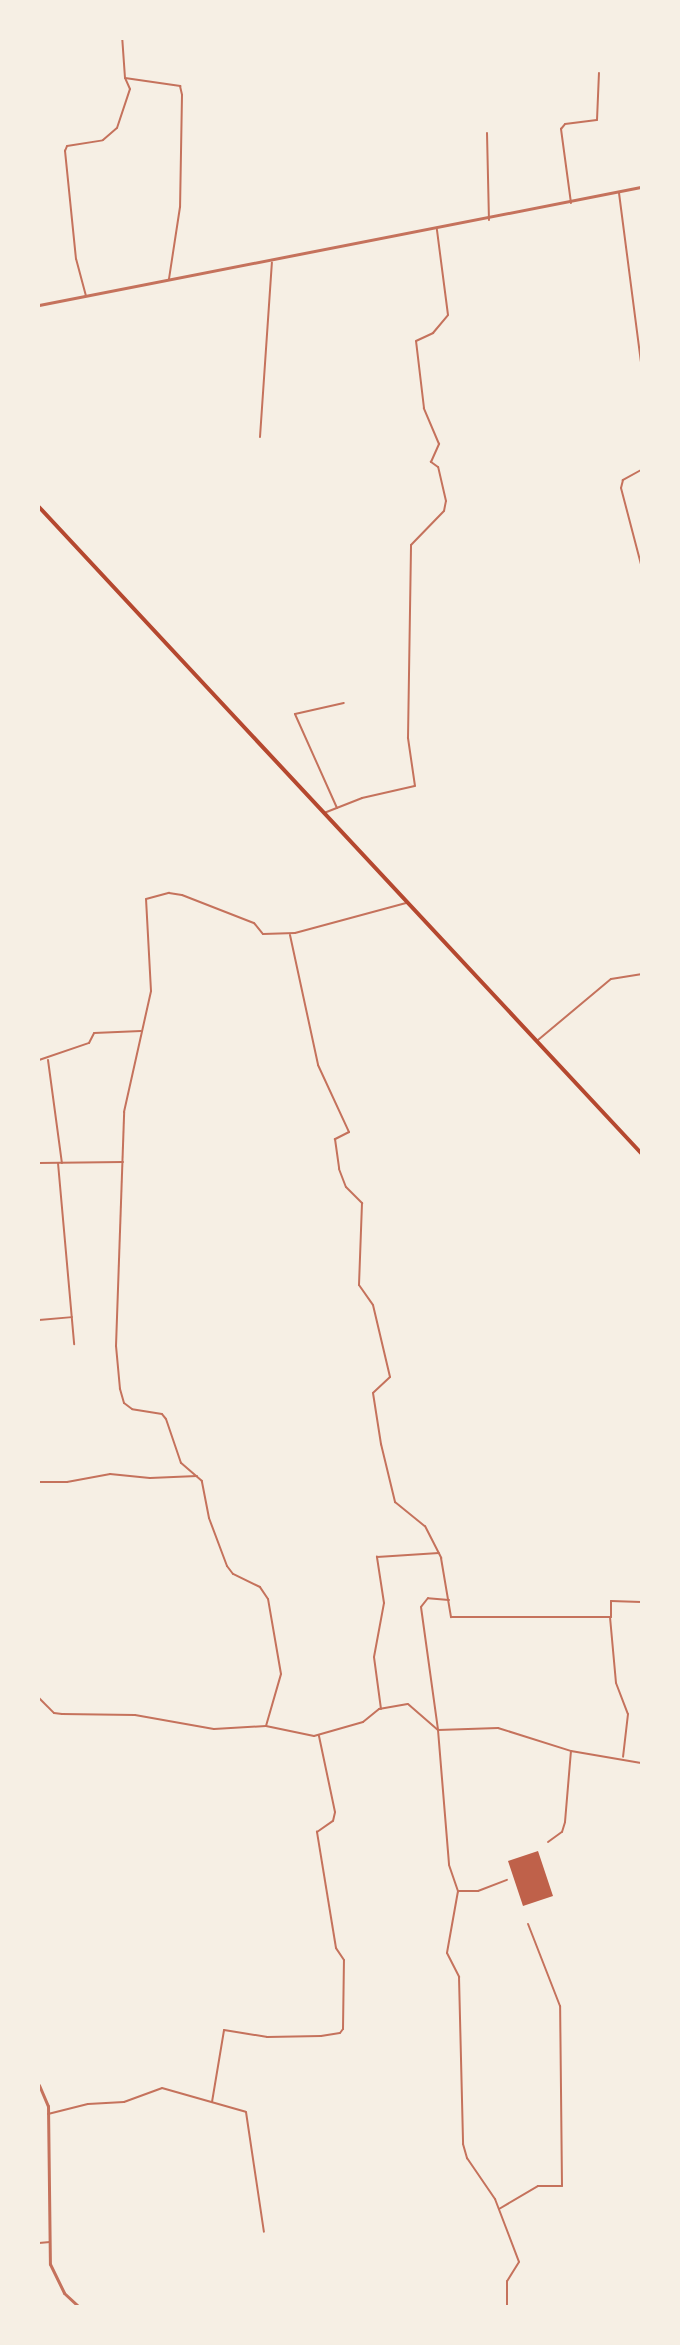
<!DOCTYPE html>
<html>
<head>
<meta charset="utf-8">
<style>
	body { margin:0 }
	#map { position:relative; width:680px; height:2345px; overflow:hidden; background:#f6efe4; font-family:"Roboto Condensed",sans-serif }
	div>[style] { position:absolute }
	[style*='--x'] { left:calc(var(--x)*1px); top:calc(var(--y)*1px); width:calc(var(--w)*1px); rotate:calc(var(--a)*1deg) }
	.building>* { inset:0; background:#bf614a }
	.minor>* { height:2px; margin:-1px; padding:0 1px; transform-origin:1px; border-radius:1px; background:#c5725c }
	.tertiary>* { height:3px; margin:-1.5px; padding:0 1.5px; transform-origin:1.5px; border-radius:1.5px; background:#c5725c }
	.secondary>* { height:4px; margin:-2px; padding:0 2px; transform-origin:2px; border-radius:2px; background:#b5482f }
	span { translate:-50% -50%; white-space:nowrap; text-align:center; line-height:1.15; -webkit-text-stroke:6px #f6efe4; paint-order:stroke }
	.frame { position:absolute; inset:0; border:40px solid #f6efe4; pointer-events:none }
</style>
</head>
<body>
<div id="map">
	<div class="building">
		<i style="clip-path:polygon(538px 1851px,553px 1896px,523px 1906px,508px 1861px)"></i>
	</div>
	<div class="minor">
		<i style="--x:125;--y:78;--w:56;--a:8.3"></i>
		<i style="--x:180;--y:86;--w:9;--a:77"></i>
		<i style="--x:182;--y:95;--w:112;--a:91"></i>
		<i style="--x:180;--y:207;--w:73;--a:98.7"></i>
		<i style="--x:487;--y:133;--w:87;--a:88.7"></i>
		<i style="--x:619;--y:193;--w:170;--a:82.6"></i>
		<i style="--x:571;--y:203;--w:75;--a:-97.7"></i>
		<i style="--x:561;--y:129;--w:6;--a:-51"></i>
		<i style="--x:565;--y:124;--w:32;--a:-7"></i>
		<i style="--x:597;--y:120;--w:47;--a:-87.6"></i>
		<i style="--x:86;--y:296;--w:38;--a:-105"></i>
		<i style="--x:76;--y:259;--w:109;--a:-95.8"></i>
		<i style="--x:65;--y:151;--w:5;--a:-68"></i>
		<i style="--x:67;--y:146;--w:36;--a:-9"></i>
		<i style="--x:103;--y:140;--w:18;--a:-41"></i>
		<i style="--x:117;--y:128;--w:41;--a:-71.6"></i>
		<i style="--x:130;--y:89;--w:12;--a:-114"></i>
		<i style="--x:125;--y:78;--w:39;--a:-94"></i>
		<i style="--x:260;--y:437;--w:175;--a:-86.1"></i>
		<i style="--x:641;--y:470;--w:21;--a:151"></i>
		<i style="--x:623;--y:480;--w:8;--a:104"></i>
		<i style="--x:621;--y:488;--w:79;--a:75.3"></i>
		<i style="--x:337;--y:808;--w:103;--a:-114.1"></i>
		<i style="--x:295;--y:714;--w:50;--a:-12.7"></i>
		<i style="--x:324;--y:813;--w:41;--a:-21.5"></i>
		<i style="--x:362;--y:798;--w:54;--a:-12.8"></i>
		<i style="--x:415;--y:786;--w:49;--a:-98.3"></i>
		<i style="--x:408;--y:738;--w:193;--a:-89.1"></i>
		<i style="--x:411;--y:545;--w:47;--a:-45.9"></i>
		<i style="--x:444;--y:511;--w:10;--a:-79"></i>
		<i style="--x:446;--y:501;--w:35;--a:-103"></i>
		<i style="--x:438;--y:467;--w:9;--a:-144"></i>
		<i style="--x:431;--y:462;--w:20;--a:-66"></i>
		<i style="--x:439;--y:444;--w:39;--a:-113"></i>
		<i style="--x:424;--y:408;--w:67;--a:-96.8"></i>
		<i style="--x:416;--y:341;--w:19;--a:-25"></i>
		<i style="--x:433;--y:333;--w:23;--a:-50"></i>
		<i style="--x:448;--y:315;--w:86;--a:-97.4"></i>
		<i style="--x:290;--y:935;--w:133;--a:77.8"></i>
		<i style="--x:318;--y:1065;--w:74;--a:65.2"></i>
		<i style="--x:349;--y:1132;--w:16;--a:153"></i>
		<i style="--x:335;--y:1139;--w:30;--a:82"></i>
		<i style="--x:339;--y:1169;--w:19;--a:69"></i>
		<i style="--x:346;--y:1187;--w:23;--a:45"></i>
		<i style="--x:362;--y:1203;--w:82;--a:92.1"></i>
		<i style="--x:359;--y:1285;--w:24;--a:55"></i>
		<i style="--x:373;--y:1305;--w:74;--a:76.7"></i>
		<i style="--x:390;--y:1377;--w:23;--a:137"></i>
		<i style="--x:373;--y:1393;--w:52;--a:81.1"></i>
		<i style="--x:381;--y:1444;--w:60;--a:76.4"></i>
		<i style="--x:395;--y:1502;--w:38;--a:39"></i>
		<i style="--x:425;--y:1526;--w:36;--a:63"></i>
		<i style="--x:441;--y:1558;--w:60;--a:80.4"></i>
		<i style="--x:451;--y:1617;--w:160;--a:0"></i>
		<i style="--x:611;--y:1617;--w:16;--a:-90"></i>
		<i style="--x:611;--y:1601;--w:30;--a:2"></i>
		<i style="--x:538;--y:1040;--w:95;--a:-39.9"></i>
		<i style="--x:611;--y:979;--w:30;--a:-9"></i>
		<i style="--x:39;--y:1060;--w:53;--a:-18.8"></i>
		<i style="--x:89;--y:1043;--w:11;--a:-63"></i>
		<i style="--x:94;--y:1033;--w:47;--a:-2.4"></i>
		<i style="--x:48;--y:1060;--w:104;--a:82.3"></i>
		<i style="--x:39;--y:1163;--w:84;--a:-0.7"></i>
		<i style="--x:58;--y:1163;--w:182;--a:84.9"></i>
		<i style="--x:39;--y:1320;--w:33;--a:-5"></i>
		<i style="--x:39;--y:1482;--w:28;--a:0"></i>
		<i style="--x:67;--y:1482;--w:44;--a:-10.5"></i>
		<i style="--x:110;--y:1474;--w:40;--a:5.7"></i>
		<i style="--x:150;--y:1478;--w:47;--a:-2.4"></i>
		<i style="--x:449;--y:1600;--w:21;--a:-175"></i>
		<i style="--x:428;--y:1598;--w:11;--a:128"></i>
		<i style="--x:421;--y:1607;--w:124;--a:82.1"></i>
		<i style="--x:438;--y:1730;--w:135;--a:85.3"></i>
		<i style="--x:449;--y:1865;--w:28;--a:71"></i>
		<i style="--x:458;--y:1891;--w:63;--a:100.1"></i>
		<i style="--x:447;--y:1953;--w:27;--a:63"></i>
		<i style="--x:459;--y:1977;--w:167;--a:88.6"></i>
		<i style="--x:463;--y:2144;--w:15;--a:74"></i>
		<i style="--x:467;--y:2158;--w:50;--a:55.7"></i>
		<i style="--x:495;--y:2199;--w:67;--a:69.1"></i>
		<i style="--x:519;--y:2262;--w:22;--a:122"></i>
		<i style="--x:507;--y:2281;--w:25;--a:90"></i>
		<i style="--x:610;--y:1617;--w:66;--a:84.8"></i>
		<i style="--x:616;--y:1683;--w:33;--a:69"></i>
		<i style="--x:628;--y:1714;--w:43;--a:96.6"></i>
		<i style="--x:39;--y:1698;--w:21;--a:45"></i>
		<i style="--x:54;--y:1713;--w:8;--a:7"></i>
		<i style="--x:62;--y:1714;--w:73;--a:0.8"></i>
		<i style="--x:135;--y:1715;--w:80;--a:10"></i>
		<i style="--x:214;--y:1729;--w:52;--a:-3.3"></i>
		<i style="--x:266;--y:1726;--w:49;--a:11.8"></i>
		<i style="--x:314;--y:1736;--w:51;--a:-15.9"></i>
		<i style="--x:363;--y:1722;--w:21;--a:-39"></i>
		<i style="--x:379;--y:1709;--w:29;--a:-10"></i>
		<i style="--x:408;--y:1704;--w:40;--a:41"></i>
		<i style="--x:438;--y:1730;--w:60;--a:-1.9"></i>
		<i style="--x:498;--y:1728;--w:77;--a:17.5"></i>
		<i style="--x:571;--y:1751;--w:71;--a:9.7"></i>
		<i style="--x:381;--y:1709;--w:52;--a:-97.7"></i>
		<i style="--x:374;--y:1657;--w:55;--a:-79.5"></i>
		<i style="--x:384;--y:1603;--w:47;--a:-98.7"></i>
		<i style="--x:377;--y:1557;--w:62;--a:-3.7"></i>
		<i style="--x:266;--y:1726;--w:54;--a:-73.9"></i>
		<i style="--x:281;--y:1674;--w:76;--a:-99.8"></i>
		<i style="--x:268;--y:1599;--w:14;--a:-124"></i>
		<i style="--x:260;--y:1587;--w:30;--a:-154"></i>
		<i style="--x:233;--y:1574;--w:10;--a:-127"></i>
		<i style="--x:227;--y:1566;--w:51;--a:-110.6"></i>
		<i style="--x:209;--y:1518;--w:38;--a:-101"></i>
		<i style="--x:202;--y:1481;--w:28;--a:-139"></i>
		<i style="--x:181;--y:1463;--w:46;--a:-108.8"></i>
		<i style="--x:166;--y:1419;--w:6;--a:-129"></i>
		<i style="--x:162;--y:1414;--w:30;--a:-171"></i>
		<i style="--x:132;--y:1409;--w:10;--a:-143"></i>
		<i style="--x:124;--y:1403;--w:15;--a:-106"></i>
		<i style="--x:120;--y:1389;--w:43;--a:-95.3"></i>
		<i style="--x:116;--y:1346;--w:234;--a:-88"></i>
		<i style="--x:124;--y:1112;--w:124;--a:-77.4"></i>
		<i style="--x:151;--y:991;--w:92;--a:-93.1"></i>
		<i style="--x:146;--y:899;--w:24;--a:-15"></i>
		<i style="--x:169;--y:893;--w:13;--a:9"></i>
		<i style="--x:182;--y:895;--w:77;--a:21.3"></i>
		<i style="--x:254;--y:923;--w:14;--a:51"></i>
		<i style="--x:263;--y:934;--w:32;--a:-2"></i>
		<i style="--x:295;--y:933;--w:115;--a:-15.1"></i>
		<i style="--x:548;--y:1842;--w:17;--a:-36"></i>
		<i style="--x:562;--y:1832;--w:10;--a:-73"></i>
		<i style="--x:565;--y:1822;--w:71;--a:-85.2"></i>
		<i style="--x:458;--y:1891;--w:20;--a:0"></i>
		<i style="--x:478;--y:1891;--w:31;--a:-21"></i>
		<i style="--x:212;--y:2102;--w:73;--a:-80.5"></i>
		<i style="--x:224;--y:2030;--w:44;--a:9.2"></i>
		<i style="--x:267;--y:2037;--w:54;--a:-1.1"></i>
		<i style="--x:321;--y:2036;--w:19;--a:-9"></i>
		<i style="--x:340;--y:2033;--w:5;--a:-53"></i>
		<i style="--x:343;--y:2029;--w:69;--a:-89.2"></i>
		<i style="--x:344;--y:1960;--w:14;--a:-124"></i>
		<i style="--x:336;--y:1948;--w:118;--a:-99.3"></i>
		<i style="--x:317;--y:1832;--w:19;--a:-35"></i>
		<i style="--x:333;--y:1821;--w:9;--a:-77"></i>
		<i style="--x:335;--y:1812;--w:78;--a:-101.9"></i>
		<i style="--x:48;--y:2114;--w:41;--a:-14"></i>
		<i style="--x:88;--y:2104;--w:36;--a:-3"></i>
		<i style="--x:124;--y:2102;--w:40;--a:-20.2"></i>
		<i style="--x:162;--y:2088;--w:87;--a:15.9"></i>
		<i style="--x:246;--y:2112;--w:121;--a:81.5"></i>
		<i style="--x:499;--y:2209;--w:45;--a:-30.5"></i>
		<i style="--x:538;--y:2186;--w:24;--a:0"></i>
		<i style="--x:562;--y:2186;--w:180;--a:-90.6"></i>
		<i style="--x:560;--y:2006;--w:88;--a:-111.3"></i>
		<i style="--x:39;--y:2243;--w:11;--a:-5"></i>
	</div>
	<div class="tertiary">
		<i style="--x:39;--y:305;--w:613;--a:-11.09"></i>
		<i style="--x:39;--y:2085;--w:23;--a:67"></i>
		<i style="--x:48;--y:2106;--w:158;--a:89.3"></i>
		<i style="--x:50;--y:2264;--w:32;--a:64"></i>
		<i style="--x:64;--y:2293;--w:19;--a:43"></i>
	</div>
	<div class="secondary">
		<i style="--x:39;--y:507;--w:883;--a:47.02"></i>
	</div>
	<div class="frame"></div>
</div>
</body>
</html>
